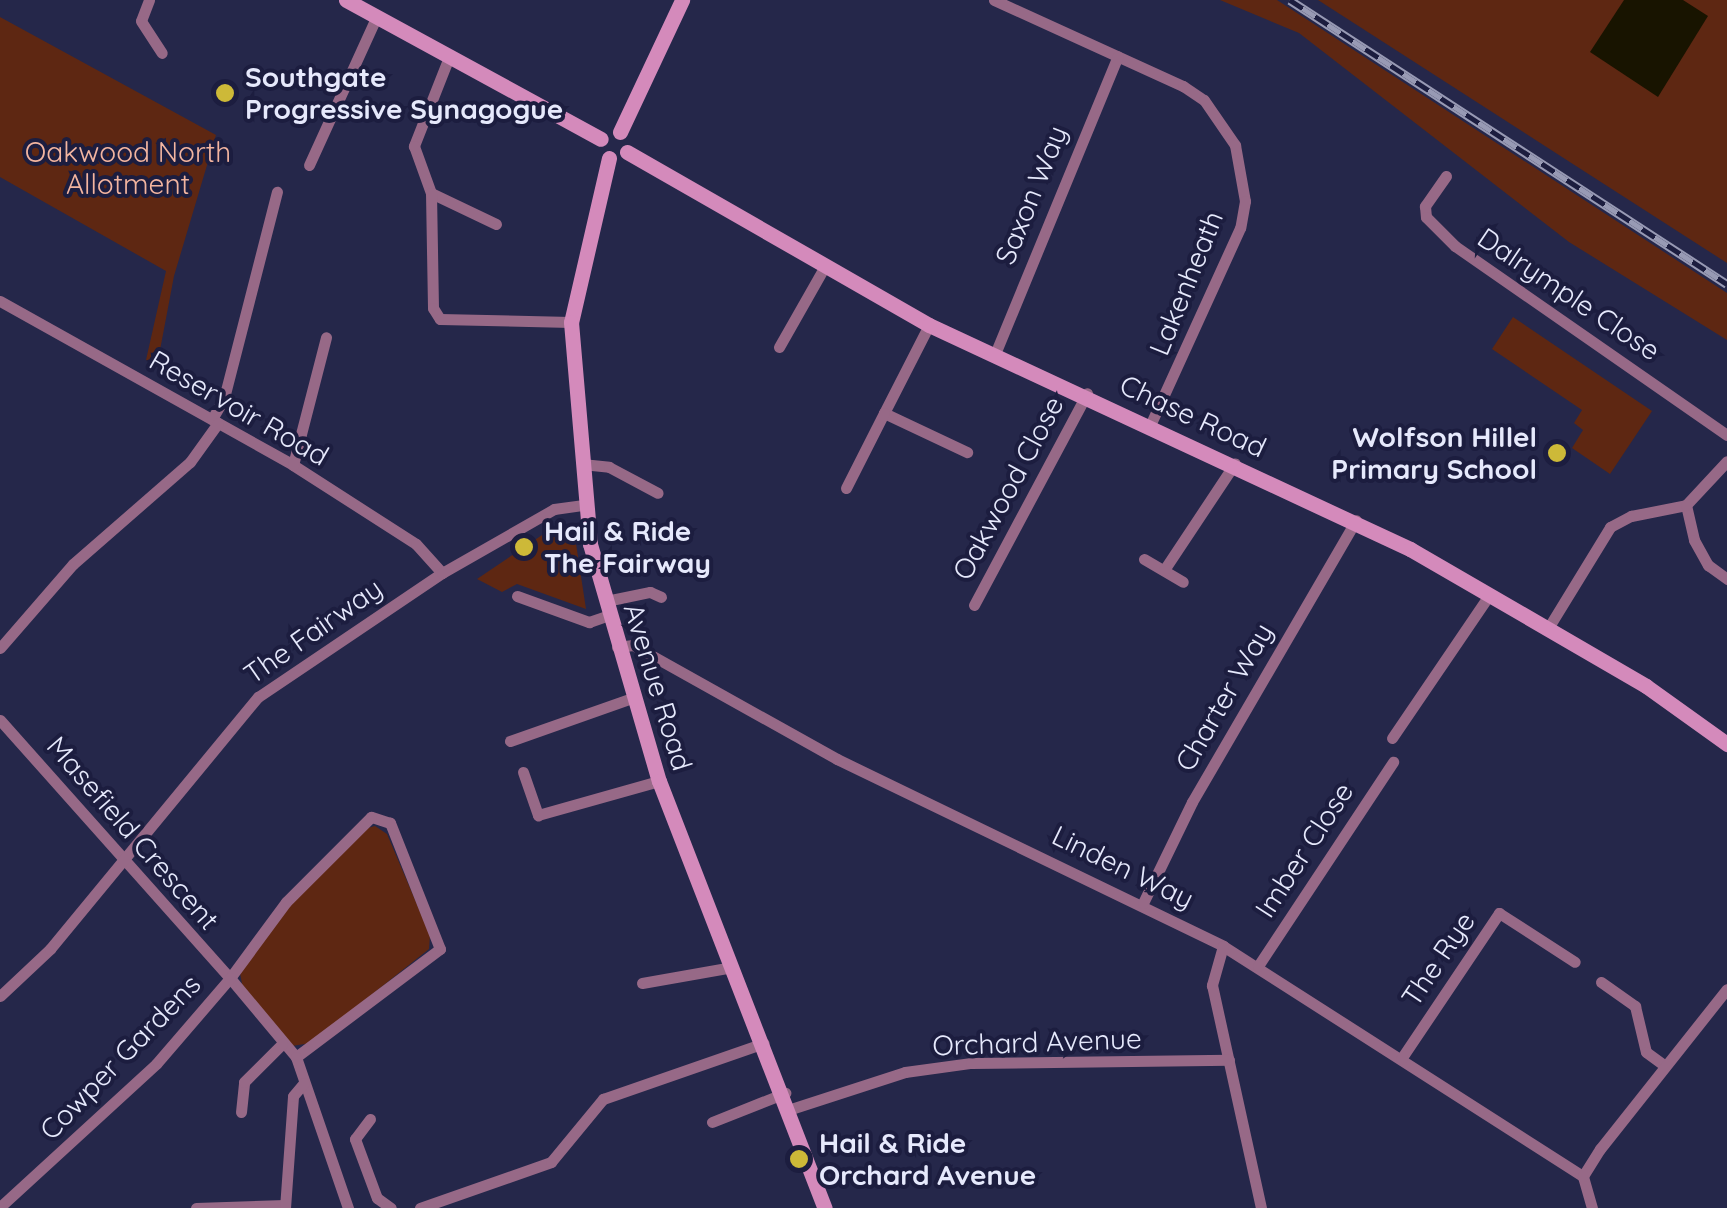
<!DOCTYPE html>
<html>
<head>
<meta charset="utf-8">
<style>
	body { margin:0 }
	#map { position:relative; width:1727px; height:1208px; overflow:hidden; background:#25274a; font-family:Quicksand,sans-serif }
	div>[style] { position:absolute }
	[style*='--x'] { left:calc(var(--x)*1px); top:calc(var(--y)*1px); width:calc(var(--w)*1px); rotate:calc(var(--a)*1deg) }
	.green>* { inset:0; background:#5e2712 }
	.water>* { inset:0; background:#181400 }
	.street>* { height:11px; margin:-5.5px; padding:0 5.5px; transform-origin:5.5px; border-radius:5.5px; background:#976987 }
	.secondary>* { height:15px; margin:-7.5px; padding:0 7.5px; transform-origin:7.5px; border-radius:7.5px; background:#d48abb }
	.rail>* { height:9px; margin-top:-4.5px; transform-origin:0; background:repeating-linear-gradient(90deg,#1c1d3f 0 15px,#989ab4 0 30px); box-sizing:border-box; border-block:2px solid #989ab4 }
	.dots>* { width:28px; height:28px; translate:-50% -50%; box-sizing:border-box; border:5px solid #1c1d3f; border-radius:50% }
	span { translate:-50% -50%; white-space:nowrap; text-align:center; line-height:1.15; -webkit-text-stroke:8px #1c1d3f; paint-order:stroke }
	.poi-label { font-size:28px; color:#e6e9fc; font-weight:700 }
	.left { translate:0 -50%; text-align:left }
	.right { translate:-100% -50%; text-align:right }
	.park-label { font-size:28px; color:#f3b5a0 }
	.street-label { font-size:28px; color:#e6e9fc }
</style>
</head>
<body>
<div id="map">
	<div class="green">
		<i style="clip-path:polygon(1220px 0,1277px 0,1727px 293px,1727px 340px,1569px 242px,1299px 33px)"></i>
		<i style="clip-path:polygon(1318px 0,1727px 0,1727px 263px,1576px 166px)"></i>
		<i style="clip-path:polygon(0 17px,216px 135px,174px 276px,157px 366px,146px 360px,166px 271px,0 177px)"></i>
		<i style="clip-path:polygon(1513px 317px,1652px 411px,1610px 474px,1572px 448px,1583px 430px,1574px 423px,1582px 410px,1492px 349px)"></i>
		<i style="clip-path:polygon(564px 527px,575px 537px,586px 609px,517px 584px,502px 592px,477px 579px,551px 529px)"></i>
		<i style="clip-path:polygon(375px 826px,387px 834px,430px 935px,429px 949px,311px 1043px,292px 1046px,243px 989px,240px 973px,285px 911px,364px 829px)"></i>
	</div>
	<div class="water">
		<i style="clip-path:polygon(1624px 0,1683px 0,1708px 16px,1658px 97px,1590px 52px)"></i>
	</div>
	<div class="street">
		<i style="--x:149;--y:0;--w:22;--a:111"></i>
		<i style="--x:141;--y:21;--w:38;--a:57"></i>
		<i style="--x:994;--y:0;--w:208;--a:24.5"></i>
		<i style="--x:1183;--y:86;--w:25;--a:34"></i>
		<i style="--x:1204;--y:100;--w:55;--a:55.4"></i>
		<i style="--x:1235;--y:145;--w:57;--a:79.9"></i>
		<i style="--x:1245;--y:201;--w:27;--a:100"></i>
		<i style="--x:1240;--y:228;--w:214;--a:114.5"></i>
		<i style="--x:449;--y:57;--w:96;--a:111.5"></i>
		<i style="--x:414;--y:146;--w:50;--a:70.1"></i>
		<i style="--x:431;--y:193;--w:72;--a:25.5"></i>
		<i style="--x:309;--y:165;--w:162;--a:-65.5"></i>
		<i style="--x:1446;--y:176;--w:37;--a:125"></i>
		<i style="--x:1425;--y:206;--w:11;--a:85"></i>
		<i style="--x:1426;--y:217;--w:41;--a:45"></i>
		<i style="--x:1455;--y:246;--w:331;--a:34.8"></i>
		<i style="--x:431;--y:193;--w:115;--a:89"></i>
		<i style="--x:433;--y:308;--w:13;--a:58"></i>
		<i style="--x:440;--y:319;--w:131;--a:1.3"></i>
		<i style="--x:0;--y:301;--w:336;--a:29.2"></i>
		<i style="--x:293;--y:465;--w:146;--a:32.7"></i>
		<i style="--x:416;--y:544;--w:39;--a:48"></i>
		<i style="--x:929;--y:325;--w:99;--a:117.1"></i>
		<i style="--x:884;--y:413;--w:92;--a:25.2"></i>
		<i style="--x:779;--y:347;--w:93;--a:-60.4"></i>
		<i style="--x:995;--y:354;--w:322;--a:-67.6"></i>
		<i style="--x:212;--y:419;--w:24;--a:-60"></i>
		<i style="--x:224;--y:398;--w:213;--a:-75.6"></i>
		<i style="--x:582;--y:464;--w:27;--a:6"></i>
		<i style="--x:609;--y:467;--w:55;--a:28"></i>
		<i style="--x:293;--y:465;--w:132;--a:-75.5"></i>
		<i style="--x:846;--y:488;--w:84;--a:-63.1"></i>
		<i style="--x:1686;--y:505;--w:36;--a:77"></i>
		<i style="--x:1694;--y:540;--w:29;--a:61"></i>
		<i style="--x:1708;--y:565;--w:24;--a:36"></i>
		<i style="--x:1144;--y:559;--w:45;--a:30.5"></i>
		<i style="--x:1164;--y:570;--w:128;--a:-56.4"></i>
		<i style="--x:517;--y:596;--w:77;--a:19.9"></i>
		<i style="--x:589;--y:622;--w:21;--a:-19"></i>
		<i style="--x:606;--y:601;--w:45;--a:-11.6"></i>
		<i style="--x:650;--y:592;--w:12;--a:24"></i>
		<i style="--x:974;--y:605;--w:240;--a:-61.9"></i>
		<i style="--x:1547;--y:630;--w:121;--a:-58.5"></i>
		<i style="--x:1610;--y:527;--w:24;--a:-28"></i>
		<i style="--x:1631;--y:516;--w:56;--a:-11.3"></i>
		<i style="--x:1686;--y:505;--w:60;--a:-47"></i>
		<i style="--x:617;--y:647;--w:16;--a:-7"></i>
		<i style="--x:633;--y:645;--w:234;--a:29.2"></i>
		<i style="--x:837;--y:759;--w:429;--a:25.8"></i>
		<i style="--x:1223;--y:946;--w:427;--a:32.6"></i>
		<i style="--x:0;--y:648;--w:111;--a:-49"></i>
		<i style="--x:73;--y:564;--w:155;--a:-41.1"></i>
		<i style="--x:190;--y:462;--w:48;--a:-54.3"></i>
		<i style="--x:0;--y:720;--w:346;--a:48.3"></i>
		<i style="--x:230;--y:978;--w:103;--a:50.1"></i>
		<i style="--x:296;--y:1057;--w:180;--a:-36.9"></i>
		<i style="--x:440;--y:949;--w:136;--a:-111.6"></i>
		<i style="--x:390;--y:823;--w:20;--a:-162"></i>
		<i style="--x:371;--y:817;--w:120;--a:135"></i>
		<i style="--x:286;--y:902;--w:94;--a:126.4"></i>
		<i style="--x:230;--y:978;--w:113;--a:130.7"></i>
		<i style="--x:156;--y:1064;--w:212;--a:137.5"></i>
		<i style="--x:1392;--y:738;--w:171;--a:-55.8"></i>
		<i style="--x:510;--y:741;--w:129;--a:-19.4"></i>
		<i style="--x:523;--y:772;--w:46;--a:70.8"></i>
		<i style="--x:538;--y:815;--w:126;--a:-15.7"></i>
		<i style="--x:1143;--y:903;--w:112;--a:-64.1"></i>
		<i style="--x:1192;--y:802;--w:326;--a:-59.8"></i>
		<i style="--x:1223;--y:946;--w:41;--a:105.8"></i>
		<i style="--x:1212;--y:985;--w:228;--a:77.6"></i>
		<i style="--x:1258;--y:966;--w:245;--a:-56.5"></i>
		<i style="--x:1601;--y:982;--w:42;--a:35.2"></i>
		<i style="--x:1635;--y:1006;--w:47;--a:76.6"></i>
		<i style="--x:1646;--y:1052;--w:22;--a:36"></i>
		<i style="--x:642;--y:983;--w:92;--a:-10"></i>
		<i style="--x:0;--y:996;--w:69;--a:-43.2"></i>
		<i style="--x:50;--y:949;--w:327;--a:-50.5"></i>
		<i style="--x:258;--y:697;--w:222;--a:-34"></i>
		<i style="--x:442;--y:573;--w:129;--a:-29.7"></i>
		<i style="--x:554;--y:509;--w:30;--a:-8"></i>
		<i style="--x:296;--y:1057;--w:160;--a:71"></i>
		<i style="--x:1401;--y:1059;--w:176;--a:-56.1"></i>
		<i style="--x:1499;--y:913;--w:90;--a:32.8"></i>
		<i style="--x:791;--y:1109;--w:120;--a:-18"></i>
		<i style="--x:905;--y:1072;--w:67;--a:-7.8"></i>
		<i style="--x:971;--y:1063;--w:258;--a:-0.7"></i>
		<i style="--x:241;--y:1112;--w:30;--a:-84"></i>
		<i style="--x:244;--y:1082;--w:54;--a:-45"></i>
		<i style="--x:370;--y:1119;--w:25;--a:127"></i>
		<i style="--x:355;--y:1139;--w:63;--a:69.6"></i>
		<i style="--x:377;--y:1198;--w:17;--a:36"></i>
		<i style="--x:712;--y:1122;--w:79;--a:-21.7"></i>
		<i style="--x:196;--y:1208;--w:89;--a:-1.9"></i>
		<i style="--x:285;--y:1208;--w:112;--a:-85.9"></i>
		<i style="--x:293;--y:1096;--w:17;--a:-50"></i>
		<i style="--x:420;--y:1208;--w:139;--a:-19.3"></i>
		<i style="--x:551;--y:1162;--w:82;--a:-50.5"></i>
		<i style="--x:603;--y:1099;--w:170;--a:-19.2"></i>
		<i style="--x:1592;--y:1208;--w:33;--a:-106"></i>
		<i style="--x:1583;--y:1176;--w:32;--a:-58"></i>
		<i style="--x:1600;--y:1149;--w:204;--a:-51.6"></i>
	</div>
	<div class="secondary">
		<i style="--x:346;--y:0;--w:290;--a:28.6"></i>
		<i style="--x:620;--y:132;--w:146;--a:-64.8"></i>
		<i style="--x:627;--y:152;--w:348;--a:29.8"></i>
		<i style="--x:929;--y:325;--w:531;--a:24.97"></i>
		<i style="--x:1410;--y:549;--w:273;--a:30.1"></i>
		<i style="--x:1646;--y:686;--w:100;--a:35.6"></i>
		<i style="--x:609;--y:158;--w:168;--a:103"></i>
		<i style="--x:571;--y:322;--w:223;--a:85.1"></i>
		<i style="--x:590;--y:544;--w:247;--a:73.8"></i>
		<i style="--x:659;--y:781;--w:458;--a:68.8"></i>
	</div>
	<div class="rail">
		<i style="--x:1290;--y:0;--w:521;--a:33.02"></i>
	</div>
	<div class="dots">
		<i style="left:225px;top:93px;background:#cdb938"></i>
		<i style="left:1557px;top:453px;background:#cdb938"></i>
		<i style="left:524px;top:547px;background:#cdb938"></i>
		<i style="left:799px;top:1159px;background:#cdb938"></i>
	</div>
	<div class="poi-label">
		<span class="left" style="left:245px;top:93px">Southgate<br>Progressive Synagogue</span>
		<span class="right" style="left:1537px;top:453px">Wolfson Hillel<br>Primary School</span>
		<span class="left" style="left:544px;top:547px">Hail &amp; Ride<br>The Fairway</span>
		<span class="left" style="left:819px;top:1159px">Hail &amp; Ride<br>Orchard Avenue</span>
	</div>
	<div class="park-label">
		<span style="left:128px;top:168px">Oakwood North<br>Allotment</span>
	</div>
	<div class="street-label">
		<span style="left:1031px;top:195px;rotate:-68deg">Saxon Way</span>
		<span style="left:1186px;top:283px;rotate:-68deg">Lakenheath</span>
		<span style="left:1569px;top:294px;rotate:34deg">Dalrymple Close</span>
		<span style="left:239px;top:408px;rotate:30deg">Reservoir Road</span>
		<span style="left:1193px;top:416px;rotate:25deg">Chase Road</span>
		<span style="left:1008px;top:488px;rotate:-62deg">Oakwood Close</span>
		<span style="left:313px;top:631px;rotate:-35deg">The Fairway</span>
		<span style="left:658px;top:687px;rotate:73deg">Avenue Road</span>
		<span style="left:1224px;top:697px;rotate:-60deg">Charter Way</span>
		<span style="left:133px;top:833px;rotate:49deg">Masefield Crescent</span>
		<span style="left:1304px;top:850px;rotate:-57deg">Imber Close</span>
		<span style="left:1123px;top:867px;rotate:26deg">Linden Way</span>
		<span style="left:1438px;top:959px;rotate:-56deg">The Rye</span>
		<span style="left:1037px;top:1042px;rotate:-2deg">Orchard Avenue</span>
		<span style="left:120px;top:1057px;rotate:-46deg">Cowper Gardens</span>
	</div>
</div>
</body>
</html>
